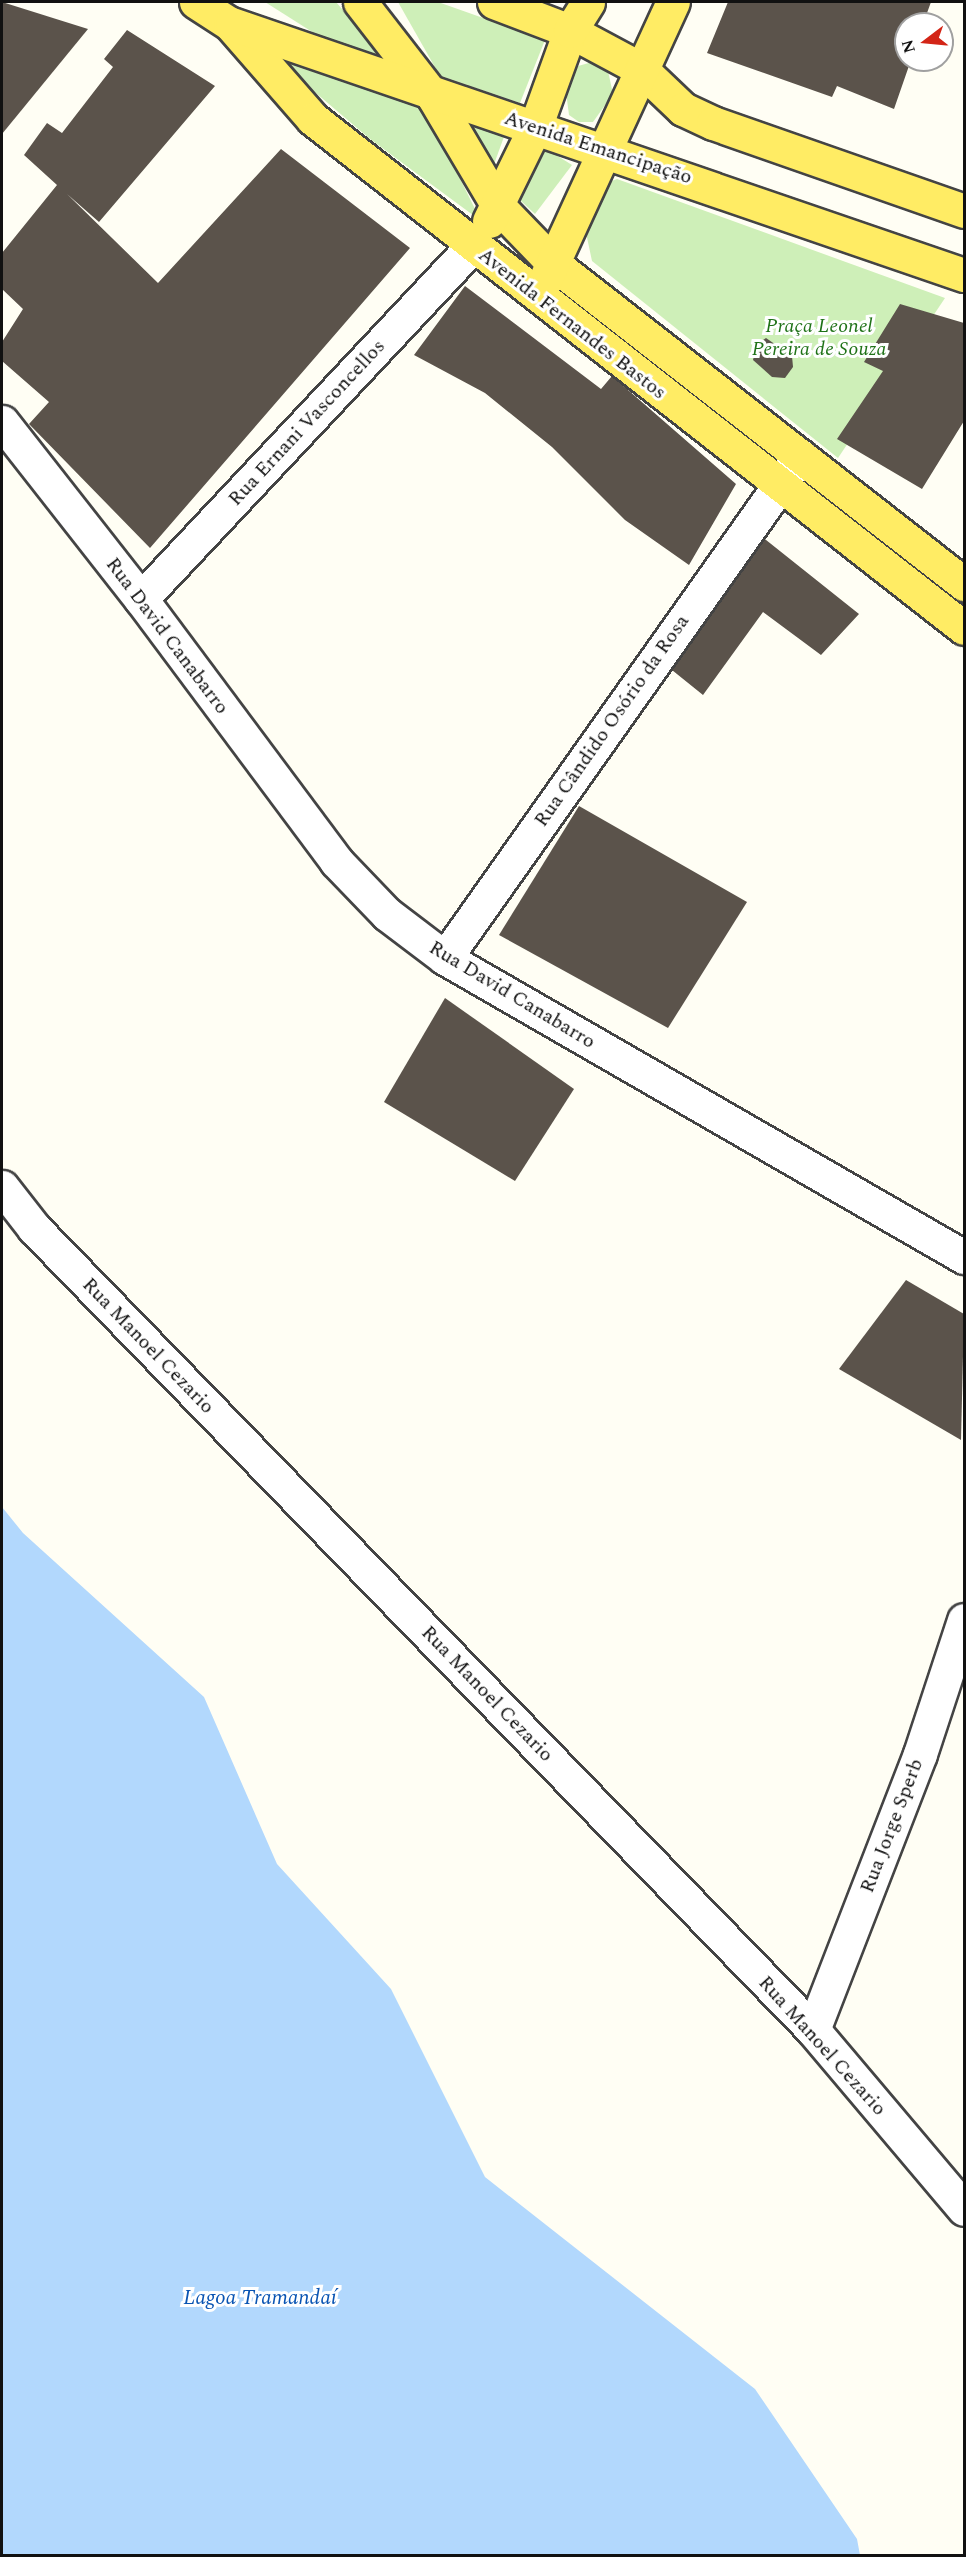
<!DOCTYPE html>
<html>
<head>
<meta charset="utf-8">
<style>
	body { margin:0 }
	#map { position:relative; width:966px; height:2557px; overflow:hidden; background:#fffef4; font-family:Spectral,serif }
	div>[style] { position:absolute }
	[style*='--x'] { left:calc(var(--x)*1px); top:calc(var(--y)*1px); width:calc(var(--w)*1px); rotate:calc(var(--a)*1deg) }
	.green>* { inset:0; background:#ceefb8 }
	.water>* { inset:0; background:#b2d8fd }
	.building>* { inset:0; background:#5b534b }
	.roads { filter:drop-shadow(2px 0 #444) drop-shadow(-2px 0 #444) drop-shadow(0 2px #444) drop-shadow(0 -2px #444) }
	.minor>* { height:33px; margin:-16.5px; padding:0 16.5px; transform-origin:16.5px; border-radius:16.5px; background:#fff }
	.major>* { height:33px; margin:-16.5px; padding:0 16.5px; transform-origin:16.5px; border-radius:16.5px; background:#ffec64 }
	span { translate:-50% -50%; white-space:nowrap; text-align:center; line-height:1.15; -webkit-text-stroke:6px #fff; paint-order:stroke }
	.street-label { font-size:20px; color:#111 }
	.park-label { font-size:20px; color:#1f7217; font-style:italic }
	.water-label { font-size:21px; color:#0954b3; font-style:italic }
	.frame { position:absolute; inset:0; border:3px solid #111; pointer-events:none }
	.north { position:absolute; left:894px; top:12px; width:60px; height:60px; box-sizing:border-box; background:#fff; border:2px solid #a0a0a0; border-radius:50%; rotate:254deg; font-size:16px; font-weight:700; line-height:24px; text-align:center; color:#111 }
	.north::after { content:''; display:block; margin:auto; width:21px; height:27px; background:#d32517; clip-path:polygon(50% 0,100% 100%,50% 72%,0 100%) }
</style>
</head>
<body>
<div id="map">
	<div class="green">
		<i style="clip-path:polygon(265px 2px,336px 2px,382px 56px,317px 35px)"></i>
		<i style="clip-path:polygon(398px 2px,438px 2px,545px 40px,520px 103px,440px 76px)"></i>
		<i style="clip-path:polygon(276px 59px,426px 110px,481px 221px,370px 139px)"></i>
		<i style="clip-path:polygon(596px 61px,608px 71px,613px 94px,593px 122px,579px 122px,569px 115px,566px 92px,578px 66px)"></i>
		<i style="clip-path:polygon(467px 123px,505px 134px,493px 167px)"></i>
		<i style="clip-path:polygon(534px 141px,572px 165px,535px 214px,520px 200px)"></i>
		<i style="clip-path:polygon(617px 179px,945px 298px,838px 458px,592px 261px,585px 228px,601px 185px)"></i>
	</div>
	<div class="water">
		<i style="clip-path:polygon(2px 1507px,23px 1533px,204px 1697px,277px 1864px,391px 1989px,485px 2177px,755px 2389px,857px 2539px,860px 2555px,2px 2555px)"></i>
	</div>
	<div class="building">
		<i style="clip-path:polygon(2px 2px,88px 29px,2px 134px)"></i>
		<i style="clip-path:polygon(728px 2px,931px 2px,923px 24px,906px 24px,906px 60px,911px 60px,894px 109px,837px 86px,832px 97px,707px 53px)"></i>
		<i style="clip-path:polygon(127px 30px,215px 86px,99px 222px,67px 194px,158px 283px,281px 149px,410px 248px,150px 548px,29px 424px,49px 402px,2px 361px,2px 342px,23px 309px,2px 289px,2px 253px,57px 185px,24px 155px,47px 123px,62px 133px,113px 67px,104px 59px)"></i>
		<i style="clip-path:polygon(465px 286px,601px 389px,612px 376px,736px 484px,689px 565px,625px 520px,552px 447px,485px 393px,414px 355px)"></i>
		<i style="clip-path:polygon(900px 304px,964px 323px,964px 421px,922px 489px,837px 439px,883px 371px,864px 362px)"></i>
		<i style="clip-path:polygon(766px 338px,792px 356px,793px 367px,785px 378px,772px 377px,753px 360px,757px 344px)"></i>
		<i style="clip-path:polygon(761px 536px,859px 614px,821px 655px,763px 612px,703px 695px,667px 666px)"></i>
		<i style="clip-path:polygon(579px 806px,747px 902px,668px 1028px,499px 935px)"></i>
		<i style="clip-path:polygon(445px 998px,574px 1089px,515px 1181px,384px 1102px)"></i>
		<i style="clip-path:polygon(906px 1280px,964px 1314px,961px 1440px,839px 1369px)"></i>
	</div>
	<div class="roads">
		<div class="minor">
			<i style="--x:2;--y:422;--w:225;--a:51.9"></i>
			<i style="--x:141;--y:599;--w:327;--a:53.3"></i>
			<i style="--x:336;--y:861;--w:74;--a:46.1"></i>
			<i style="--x:387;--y:914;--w:73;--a:37.2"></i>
			<i style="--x:445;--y:958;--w:599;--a:29.95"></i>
			<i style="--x:141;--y:599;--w:485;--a:-46.8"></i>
			<i style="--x:445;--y:958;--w:615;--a:-54.73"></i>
			<i style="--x:2;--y:1187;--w:52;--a:52"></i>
			<i style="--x:34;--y:1228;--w:1118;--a:45.83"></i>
			<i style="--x:813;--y:2030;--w:234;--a:49.8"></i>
			<i style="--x:813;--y:2030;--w:296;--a:-68.8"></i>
			<i style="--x:920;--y:1754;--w:141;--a:-71.8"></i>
		</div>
		<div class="major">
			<i style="--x:196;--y:2;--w:40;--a:32.9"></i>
			<i style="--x:230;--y:24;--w:126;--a:48.9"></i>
			<i style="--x:313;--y:119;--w:826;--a:38.02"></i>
			<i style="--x:360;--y:2;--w:119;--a:52.2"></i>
			<i style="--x:433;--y:96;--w:128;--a:59.4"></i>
			<i style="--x:498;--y:206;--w:82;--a:46"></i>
			<i style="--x:555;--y:265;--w:519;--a:37.95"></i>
			<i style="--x:494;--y:2;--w:81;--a:20.9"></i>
			<i style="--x:570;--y:31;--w:81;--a:28.2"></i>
			<i style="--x:641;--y:69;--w:58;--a:43.6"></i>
			<i style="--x:683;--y:109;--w:33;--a:25"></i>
			<i style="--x:713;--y:123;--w:266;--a:19.3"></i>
			<i style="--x:232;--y:24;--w:774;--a:18.93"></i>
			<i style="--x:489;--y:221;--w:107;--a:-63.9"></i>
			<i style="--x:536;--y:125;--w:100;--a:-70.1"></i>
			<i style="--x:570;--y:31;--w:34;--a:-58"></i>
			<i style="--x:545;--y:280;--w:306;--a:-65.3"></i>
		</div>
	</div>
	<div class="street-label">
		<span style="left:598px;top:148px;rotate:18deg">Avenida Emancipação</span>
		<span style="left:572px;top:324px;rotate:38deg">Avenida Fernandes Bastos</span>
		<span style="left:307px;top:423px;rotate:-47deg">Rua Ernani Vasconcellos</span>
		<span style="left:167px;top:636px;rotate:53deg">Rua David Canabarro</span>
		<span style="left:612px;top:721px;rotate:-55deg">Rua Cândido Osório da Rosa</span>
		<span style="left:512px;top:995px;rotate:31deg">Rua David Canabarro</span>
		<span style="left:148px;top:1346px;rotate:46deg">Rua Manoel Cezario</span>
		<span style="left:487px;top:1694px;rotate:46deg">Rua Manoel Cezario</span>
		<span style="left:892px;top:1826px;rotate:-69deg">Rua Jorge Sperb</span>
		<span style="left:822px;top:2046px;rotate:48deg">Rua Manoel Cezario</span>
	</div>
	<div class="park-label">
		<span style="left:819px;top:338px">Praça Leonel<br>Pereira de Souza</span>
	</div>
	<div class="water-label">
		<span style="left:260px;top:2298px">Lagoa Tramandaí</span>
	</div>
	<div class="frame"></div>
	<div class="north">N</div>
</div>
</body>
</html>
